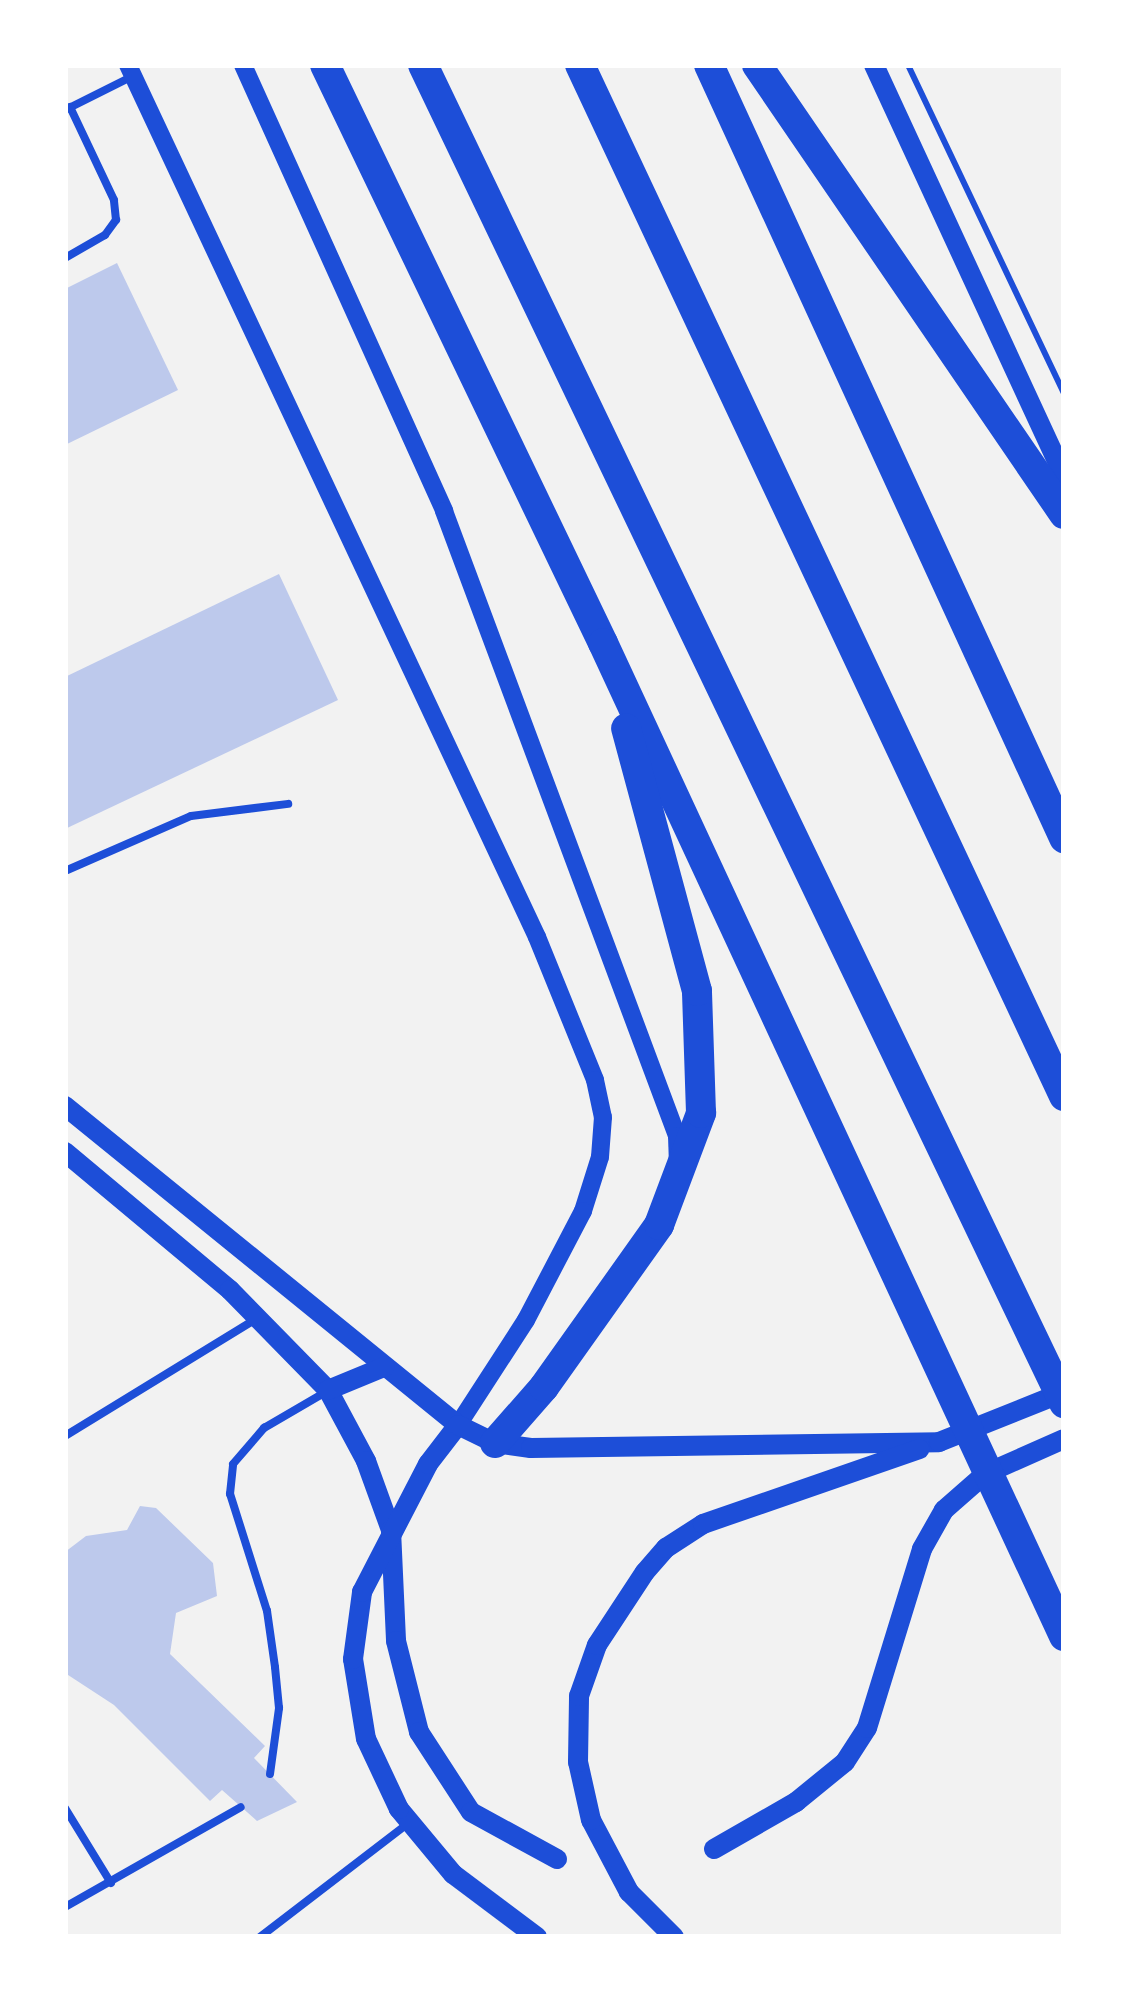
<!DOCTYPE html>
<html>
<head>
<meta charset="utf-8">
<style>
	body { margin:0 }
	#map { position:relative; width:1129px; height:2002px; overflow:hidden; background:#f2f2f2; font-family:Quicksand,sans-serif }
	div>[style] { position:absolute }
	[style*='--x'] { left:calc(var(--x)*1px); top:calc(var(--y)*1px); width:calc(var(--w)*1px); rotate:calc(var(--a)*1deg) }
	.building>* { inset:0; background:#bdc9ec }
	.path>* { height:6px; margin:-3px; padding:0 3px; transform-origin:3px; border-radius:3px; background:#1d4ed8 }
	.service>* { height:8px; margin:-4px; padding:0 4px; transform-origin:4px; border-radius:4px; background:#1d4ed8 }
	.tertiary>* { height:18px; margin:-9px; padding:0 9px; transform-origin:9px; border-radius:9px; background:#1d4ed8 }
	.secondary>* { height:20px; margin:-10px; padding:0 10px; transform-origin:10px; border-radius:10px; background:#1d4ed8 }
	.motorway>* { height:30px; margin:-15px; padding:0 15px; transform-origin:15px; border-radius:15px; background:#1d4ed8 }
	span { translate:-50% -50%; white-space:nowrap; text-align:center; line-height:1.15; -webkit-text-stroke:10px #fff; paint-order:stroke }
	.frame { position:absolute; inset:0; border:68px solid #fff; pointer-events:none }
</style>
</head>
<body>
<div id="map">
	<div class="building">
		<i style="clip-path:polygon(117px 263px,178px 390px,65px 445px,65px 289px)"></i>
		<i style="clip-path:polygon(279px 574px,338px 700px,65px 829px,65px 677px)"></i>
		<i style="clip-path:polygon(140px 1506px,156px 1508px,213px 1563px,217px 1596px,176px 1613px,170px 1654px,265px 1746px,254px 1758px,297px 1802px,257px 1821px,222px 1790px,210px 1801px,114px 1705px,65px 1673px,65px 1552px,86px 1536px,127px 1530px)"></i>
	</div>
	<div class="path">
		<i style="--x:908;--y:65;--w:364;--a:64.6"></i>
	</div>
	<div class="service">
		<i style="--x:65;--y:110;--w:76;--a:-26.6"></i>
		<i style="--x:65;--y:258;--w:46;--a:-29.9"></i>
		<i style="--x:105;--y:235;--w:19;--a:-54"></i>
		<i style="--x:116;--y:220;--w:20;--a:-96"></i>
		<i style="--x:114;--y:200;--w:103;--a:-115.3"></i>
		<i style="--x:65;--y:871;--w:137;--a:-23.6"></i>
		<i style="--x:191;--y:816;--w:98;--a:-7.1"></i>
		<i style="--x:65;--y:1436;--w:222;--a:-31.5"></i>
		<i style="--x:270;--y:1774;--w:67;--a:-82.2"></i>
		<i style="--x:279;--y:1708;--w:41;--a:-95.6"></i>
		<i style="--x:275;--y:1667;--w:57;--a:-98.1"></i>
		<i style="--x:267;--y:1611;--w:123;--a:-107.5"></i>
		<i style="--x:230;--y:1494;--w:30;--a:-84"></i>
		<i style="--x:233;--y:1464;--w:48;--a:-49.3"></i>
		<i style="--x:264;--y:1428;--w:69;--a:-30.3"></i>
		<i style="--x:65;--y:1808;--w:88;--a:58.5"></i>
		<i style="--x:65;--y:1907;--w:202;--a:-29.6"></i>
		<i style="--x:260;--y:1937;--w:185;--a:-37.5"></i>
	</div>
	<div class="tertiary">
		<i style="--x:128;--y:65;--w:963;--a:64.87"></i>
		<i style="--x:537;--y:937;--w:154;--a:67.9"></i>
		<i style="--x:595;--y:1080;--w:38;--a:78"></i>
		<i style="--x:603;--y:1117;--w:40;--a:94.3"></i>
		<i style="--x:600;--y:1157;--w:57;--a:107.5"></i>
		<i style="--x:583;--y:1211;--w:123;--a:117.6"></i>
		<i style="--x:526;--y:1320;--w:125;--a:122.9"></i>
		<i style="--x:243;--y:65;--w:489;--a:65.7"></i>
		<i style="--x:444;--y:511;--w:667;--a:69.55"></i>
		<i style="--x:677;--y:1136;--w:23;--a:88"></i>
	</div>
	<div class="secondary">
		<i style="--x:874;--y:65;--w:454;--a:65.2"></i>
		<i style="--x:65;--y:1106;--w:506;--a:39.07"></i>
		<i style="--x:65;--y:1152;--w:215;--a:39.9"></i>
		<i style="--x:230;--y:1290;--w:140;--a:45.6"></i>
		<i style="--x:328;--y:1390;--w:81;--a:61.8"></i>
		<i style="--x:366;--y:1461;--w:73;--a:70.1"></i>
		<i style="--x:391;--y:1530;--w:111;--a:87.4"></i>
		<i style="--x:396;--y:1641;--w:94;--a:75.8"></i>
		<i style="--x:419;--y:1732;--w:95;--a:57"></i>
		<i style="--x:471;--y:1812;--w:98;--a:28.7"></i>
		<i style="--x:328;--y:1390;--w:61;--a:-22.3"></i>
		<i style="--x:714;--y:1849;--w:95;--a:-29.8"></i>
		<i style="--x:796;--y:1802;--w:63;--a:-39.2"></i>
		<i style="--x:845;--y:1762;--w:40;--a:-57.1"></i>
		<i style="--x:867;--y:1728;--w:187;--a:-72.9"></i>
		<i style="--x:922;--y:1549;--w:45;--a:-60.6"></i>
		<i style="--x:944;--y:1510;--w:55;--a:-41.3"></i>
		<i style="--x:985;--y:1474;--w:86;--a:-23.9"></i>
		<i style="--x:537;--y:1937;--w:105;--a:-143.1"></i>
		<i style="--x:453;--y:1874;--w:85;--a:-129.7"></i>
		<i style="--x:399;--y:1809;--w:77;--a:-115.2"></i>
		<i style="--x:366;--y:1739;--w:81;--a:-99.2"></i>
		<i style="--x:353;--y:1659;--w:68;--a:-82.3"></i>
		<i style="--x:362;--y:1592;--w:144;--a:-62.7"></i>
		<i style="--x:428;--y:1464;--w:49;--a:-52.4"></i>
		<i style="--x:458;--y:1425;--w:41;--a:25.9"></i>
		<i style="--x:495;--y:1443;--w:36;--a:8"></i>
		<i style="--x:531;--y:1448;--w:408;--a:-0.8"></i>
		<i style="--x:939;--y:1442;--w:135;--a:-21.8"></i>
		<i style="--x:674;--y:1937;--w:64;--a:-135"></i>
		<i style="--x:629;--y:1892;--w:81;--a:-117.8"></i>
		<i style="--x:591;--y:1820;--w:59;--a:-102.6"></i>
		<i style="--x:578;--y:1762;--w:66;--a:-89.1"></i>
		<i style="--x:579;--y:1696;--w:54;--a:-70.6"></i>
		<i style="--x:597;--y:1645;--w:87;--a:-56.7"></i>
		<i style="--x:645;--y:1572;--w:32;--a:-49"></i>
		<i style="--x:666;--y:1548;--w:44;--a:-33"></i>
		<i style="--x:703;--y:1524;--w:229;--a:-19.1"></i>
	</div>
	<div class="motorway">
		<i style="--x:325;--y:65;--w:641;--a:64.31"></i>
		<i style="--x:603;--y:643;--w:1095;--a:65.1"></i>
		<i style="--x:423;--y:65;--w:1484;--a:64.4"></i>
		<i style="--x:580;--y:65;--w:1139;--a:64.85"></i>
		<i style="--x:709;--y:65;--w:851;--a:65.33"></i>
		<i style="--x:757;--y:65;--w:544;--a:55.64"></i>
		<i style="--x:495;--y:1443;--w:74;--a:-48.8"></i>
		<i style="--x:544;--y:1387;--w:199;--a:-54.6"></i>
		<i style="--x:659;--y:1225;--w:120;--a:-69.4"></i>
		<i style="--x:701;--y:1113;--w:122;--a:-91.9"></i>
		<i style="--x:697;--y:991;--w:272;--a:-105.1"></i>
	</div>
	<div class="frame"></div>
</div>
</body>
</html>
